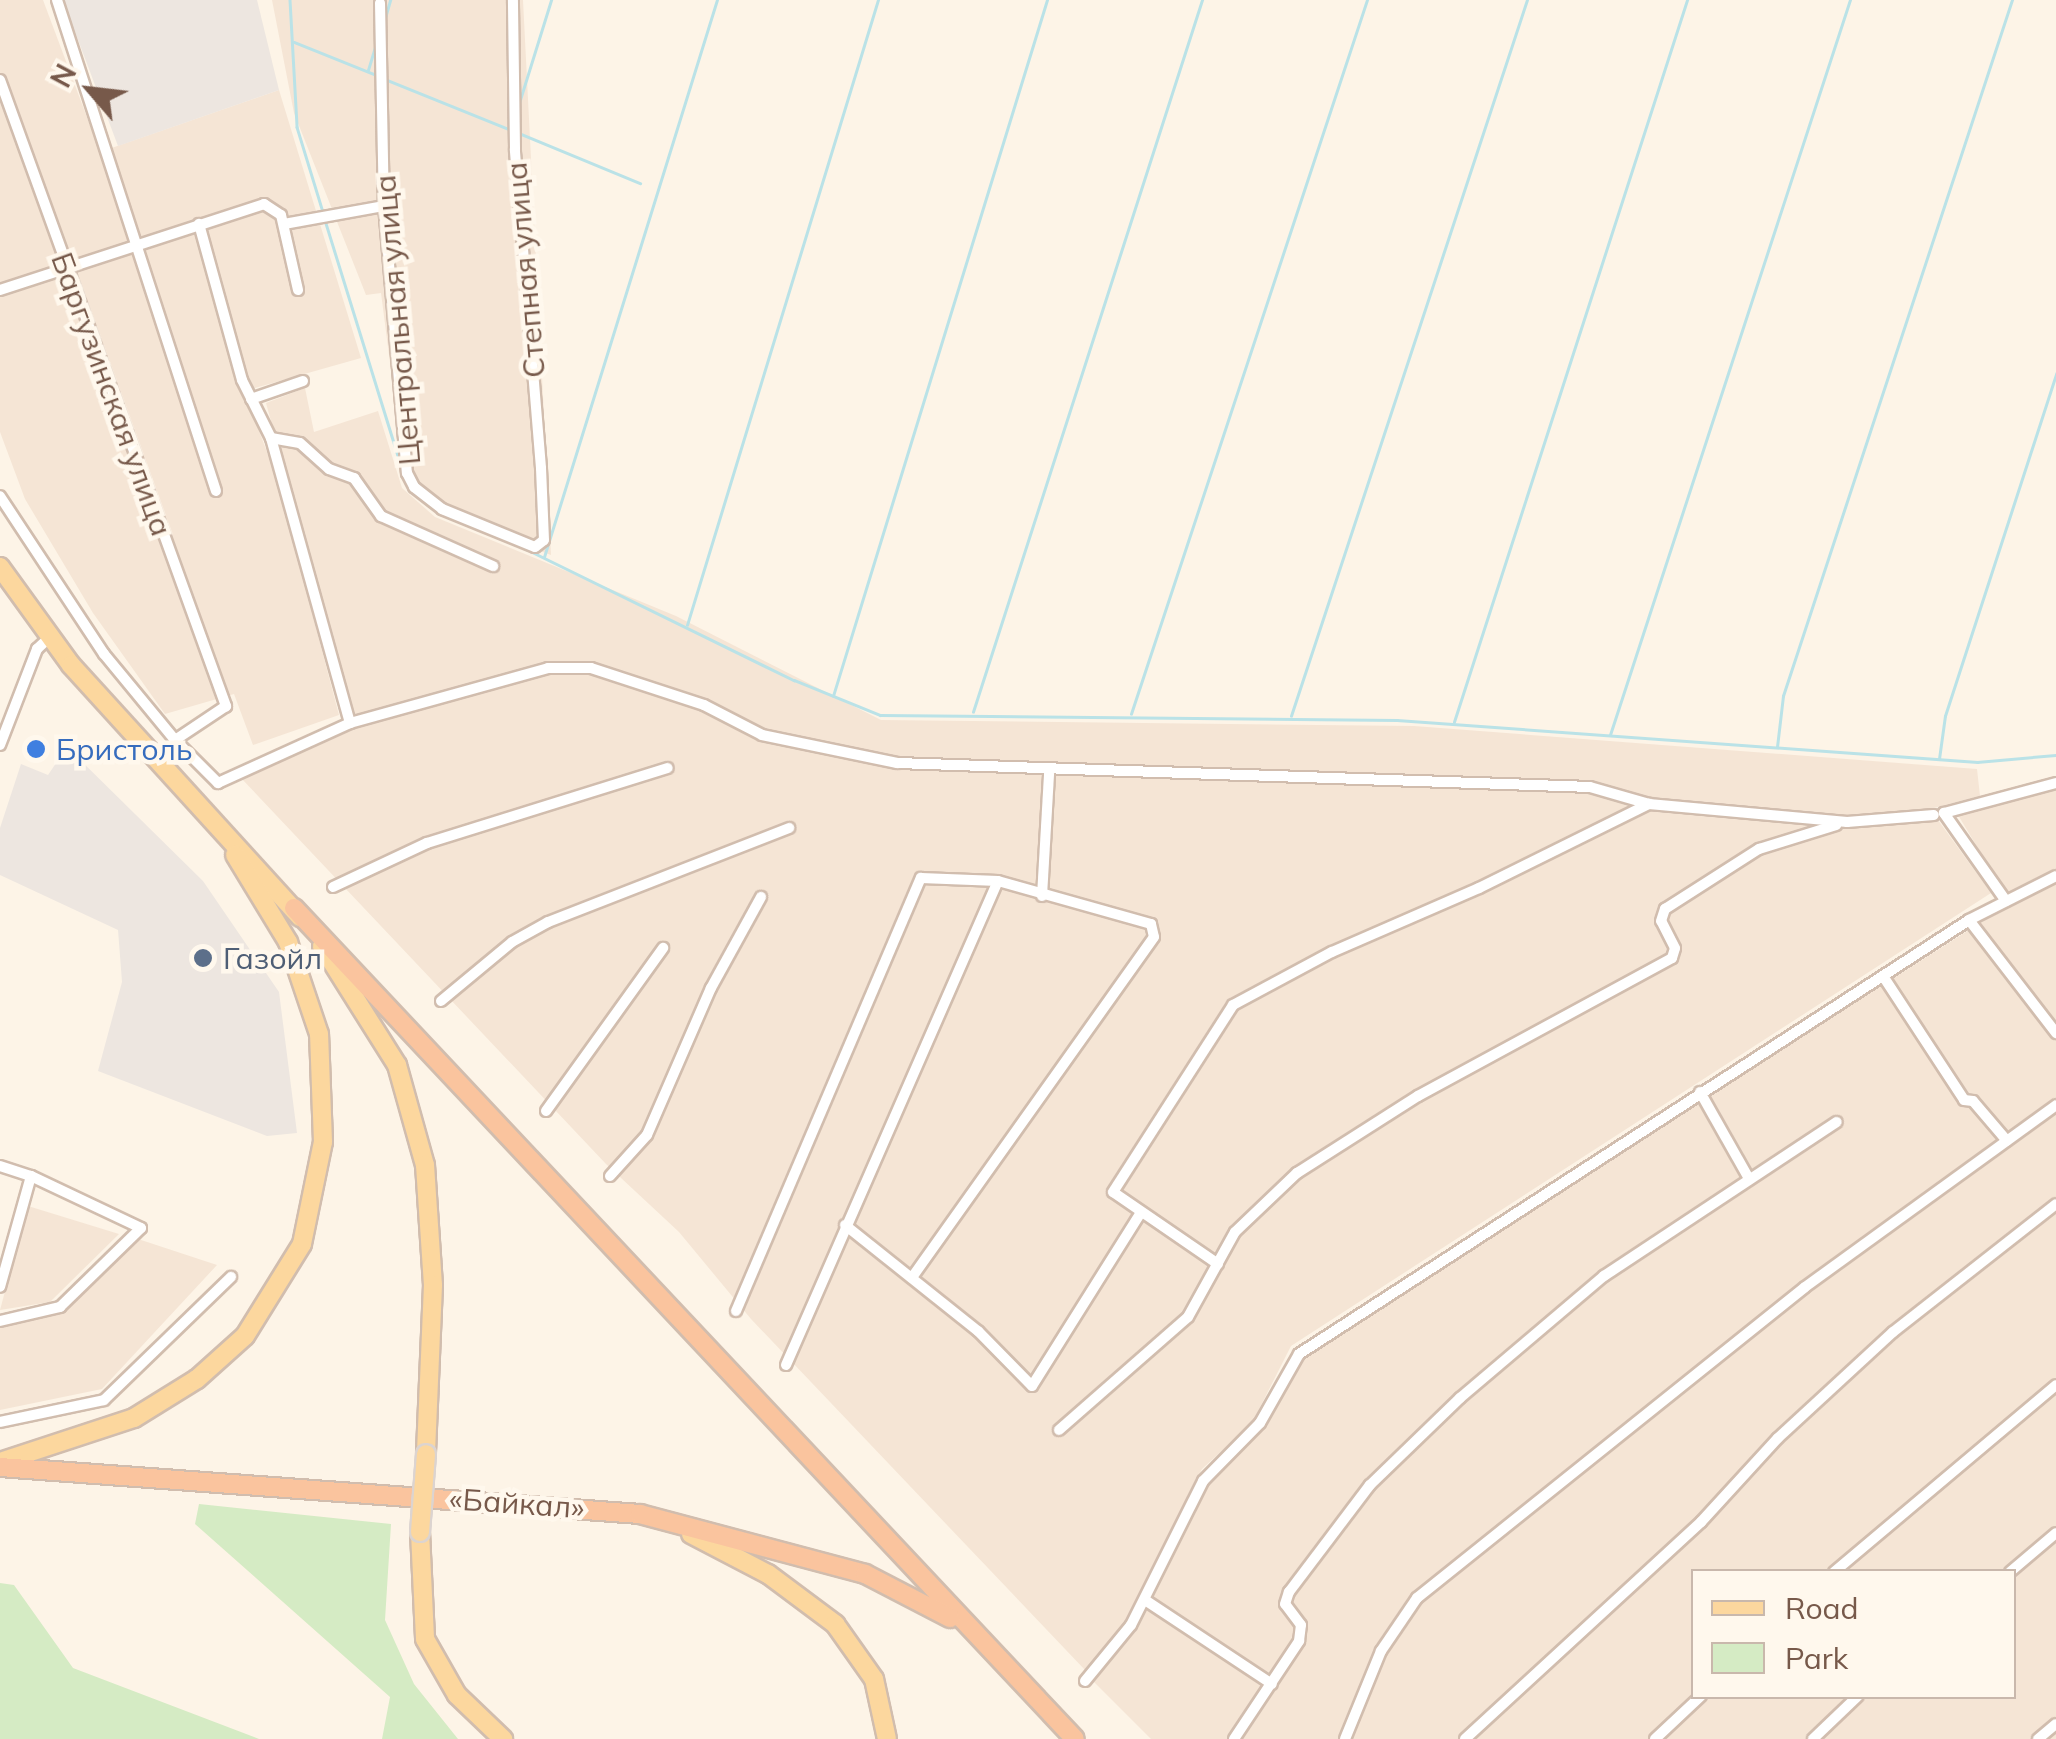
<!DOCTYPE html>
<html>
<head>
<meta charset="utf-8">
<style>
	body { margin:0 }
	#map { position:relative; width:2056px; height:1739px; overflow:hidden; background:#fdf4e7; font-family:Mulish,sans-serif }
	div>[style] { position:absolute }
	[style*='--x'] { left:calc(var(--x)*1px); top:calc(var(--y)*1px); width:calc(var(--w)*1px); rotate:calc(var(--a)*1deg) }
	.residential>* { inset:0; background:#f5e5d5 }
	.industrial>* { inset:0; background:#ede6e0 }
	.green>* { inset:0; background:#d5ebc4 }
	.stream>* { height:2.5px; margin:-1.25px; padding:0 1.25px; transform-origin:1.25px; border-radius:1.25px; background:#bae2e7 }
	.roads { filter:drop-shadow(2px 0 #d1bdae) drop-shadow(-2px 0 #d1bdae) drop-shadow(0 2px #d1bdae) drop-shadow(0 -2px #d1bdae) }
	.minor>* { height:10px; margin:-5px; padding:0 5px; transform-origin:5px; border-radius:5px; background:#fff }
	.primary>* { height:18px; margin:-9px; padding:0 9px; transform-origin:9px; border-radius:9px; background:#fcd79e }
	.trunk>* { height:18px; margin:-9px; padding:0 9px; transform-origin:9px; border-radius:9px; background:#fac49e }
	.bridges { filter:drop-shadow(2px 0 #dcd4d0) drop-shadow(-2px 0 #dcd4d0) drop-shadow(0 2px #dcd4d0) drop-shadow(0 -2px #dcd4d0) }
	.primary-bridge>* { height:18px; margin:-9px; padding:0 9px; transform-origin:9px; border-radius:9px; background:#fcd79e }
	.dots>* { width:28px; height:28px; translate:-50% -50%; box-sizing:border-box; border:5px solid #fff8ed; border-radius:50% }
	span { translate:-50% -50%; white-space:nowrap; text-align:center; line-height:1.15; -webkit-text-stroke:9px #fff8ed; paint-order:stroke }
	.street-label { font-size:30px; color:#77594a }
	.shop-label { font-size:30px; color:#366cbe }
	.left { translate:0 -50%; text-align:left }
	.service-label { font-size:30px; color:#4e5e75 }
	.legend { position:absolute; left:1691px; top:1569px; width:325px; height:130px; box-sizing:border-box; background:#fff8ed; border:2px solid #c9b8ac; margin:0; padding:12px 18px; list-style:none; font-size:30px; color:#77594a }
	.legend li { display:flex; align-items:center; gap:20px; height:50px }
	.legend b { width:50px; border:2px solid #c9b8ac }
	.north { position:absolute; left:40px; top:40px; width:100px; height:100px; -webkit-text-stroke:8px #fff8ed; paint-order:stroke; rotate:298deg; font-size:28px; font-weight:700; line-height:40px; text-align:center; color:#77594a }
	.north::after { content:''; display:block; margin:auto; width:35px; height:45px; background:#77594a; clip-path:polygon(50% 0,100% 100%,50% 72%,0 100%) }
</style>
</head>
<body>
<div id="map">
	<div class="residential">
		<i style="clip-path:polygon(0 0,43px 0,100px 152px,279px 90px,361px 358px,244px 391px,276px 476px,339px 715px,253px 745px,234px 694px,165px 714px,93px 613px,25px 499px,0 432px)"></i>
		<i style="clip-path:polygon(272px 0,523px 0,551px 555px,439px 514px,406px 486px,381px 293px,366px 295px,294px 113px)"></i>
		<i style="clip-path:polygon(305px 388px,314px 432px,378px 411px,402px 488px,435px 517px,676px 616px,881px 720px,1414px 726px,1977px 769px,1980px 796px,1930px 809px,1991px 893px,1291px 1346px,1252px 1423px,1202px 1469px,1128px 1620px,1085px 1670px,751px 1319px,679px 1232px,606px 1164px,241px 778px,356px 728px,266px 403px)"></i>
		<i style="clip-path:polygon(evenodd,2056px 790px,2056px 1739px,1151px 1739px,1094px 1682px,1140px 1622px,1207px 1488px,1265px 1426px,1300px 1358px,2011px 903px,1958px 815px,2056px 790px,1694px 1572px,2014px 1572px,2014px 1696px,1694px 1696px,1694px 1572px)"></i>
		<i style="clip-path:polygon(28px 1206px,119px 1234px,50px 1302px,0 1310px)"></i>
		<i style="clip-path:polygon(135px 1238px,217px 1265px,102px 1389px,0 1410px,0 1328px,59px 1313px)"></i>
	</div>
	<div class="industrial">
		<i style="clip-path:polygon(63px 0,257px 0,279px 90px,118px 146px)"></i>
		<i style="clip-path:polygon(67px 747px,203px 881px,279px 992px,297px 1133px,267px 1136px,98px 1071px,122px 982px,118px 930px,0 875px,0 828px,21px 764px,48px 775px)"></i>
	</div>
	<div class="green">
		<i style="clip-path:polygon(199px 1504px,391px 1524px,385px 1620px,414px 1684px,458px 1739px,382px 1739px,390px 1697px,195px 1524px)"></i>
		<i style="clip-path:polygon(0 1583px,14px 1585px,73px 1668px,259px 1739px,0 1739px)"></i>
	</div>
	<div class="stream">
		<i style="--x:290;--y:0;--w:127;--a:86.8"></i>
		<i style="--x:297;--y:127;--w:89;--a:73"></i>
		<i style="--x:385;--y:18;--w:19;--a:-74"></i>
		<i style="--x:294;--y:42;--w:92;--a:21.8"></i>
		<i style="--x:368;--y:70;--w:27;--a:-73"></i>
		<i style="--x:387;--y:80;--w:131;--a:21.9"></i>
		<i style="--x:519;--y:103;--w:108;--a:-72.7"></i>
		<i style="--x:521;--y:134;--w:129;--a:22.4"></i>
		<i style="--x:325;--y:220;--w:257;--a:72.8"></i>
		<i style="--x:522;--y:547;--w:303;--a:26.1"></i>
		<i style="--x:794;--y:680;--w:93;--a:22.1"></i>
		<i style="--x:880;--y:715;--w:517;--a:0.55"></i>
		<i style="--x:1397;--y:720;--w:582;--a:4.14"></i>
		<i style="--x:1977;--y:762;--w:79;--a:-5.1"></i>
		<i style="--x:544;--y:557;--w:583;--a:-72.75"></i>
		<i style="--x:687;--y:625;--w:654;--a:-73.01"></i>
		<i style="--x:833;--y:696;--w:728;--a:-72.91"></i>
		<i style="--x:973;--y:712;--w:748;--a:-72.17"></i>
		<i style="--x:1131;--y:714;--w:752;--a:-71.71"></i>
		<i style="--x:1291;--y:716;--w:754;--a:-71.76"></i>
		<i style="--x:1454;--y:722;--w:759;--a:-72.11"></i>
		<i style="--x:1610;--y:735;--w:773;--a:-71.92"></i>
		<i style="--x:1777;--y:747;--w:51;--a:-83.3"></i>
		<i style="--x:1783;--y:696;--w:733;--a:-71.79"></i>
		<i style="--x:1939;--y:759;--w:43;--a:-82.1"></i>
		<i style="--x:1945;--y:716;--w:360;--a:-72"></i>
	</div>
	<div class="roads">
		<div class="minor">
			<i style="--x:57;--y:0;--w:516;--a:72.06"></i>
			<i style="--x:380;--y:3;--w:203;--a:88.9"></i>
			<i style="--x:384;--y:206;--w:268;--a:85.1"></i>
			<i style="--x:407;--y:473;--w:16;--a:63"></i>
			<i style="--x:414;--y:487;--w:36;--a:38"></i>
			<i style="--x:442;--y:509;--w:100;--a:22.2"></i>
			<i style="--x:535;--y:547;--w:11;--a:-38"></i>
			<i style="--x:544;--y:540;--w:72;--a:-92.4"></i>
			<i style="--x:541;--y:468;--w:320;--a:-94.7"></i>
			<i style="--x:515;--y:149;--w:149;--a:-90.8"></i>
			<i style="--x:0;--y:80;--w:666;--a:70.15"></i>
			<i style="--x:226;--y:706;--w:61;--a:146.3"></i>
			<i style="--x:175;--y:740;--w:112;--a:-129.5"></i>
			<i style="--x:104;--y:654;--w:189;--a:-123.4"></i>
			<i style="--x:284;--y:224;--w:102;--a:-10.2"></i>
			<i style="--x:0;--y:290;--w:278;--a:-18"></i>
			<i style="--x:264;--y:204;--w:20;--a:33"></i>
			<i style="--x:281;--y:215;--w:77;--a:77.2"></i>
			<i style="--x:251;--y:399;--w:55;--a:-19.1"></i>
			<i style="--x:271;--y:438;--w:29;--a:10"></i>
			<i style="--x:300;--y:443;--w:39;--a:42"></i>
			<i style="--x:329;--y:469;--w:27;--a:20"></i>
			<i style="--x:354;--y:478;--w:47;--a:54.6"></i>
			<i style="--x:381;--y:516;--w:123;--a:24.1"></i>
			<i style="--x:350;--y:723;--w:205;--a:-15.5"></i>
			<i style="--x:548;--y:668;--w:43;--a:0"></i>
			<i style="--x:591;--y:668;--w:119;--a:18.1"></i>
			<i style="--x:704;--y:705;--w:65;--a:27.3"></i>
			<i style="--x:762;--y:735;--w:138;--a:11.7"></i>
			<i style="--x:897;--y:763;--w:693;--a:1.98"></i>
			<i style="--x:1590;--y:787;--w:61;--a:16.1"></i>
			<i style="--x:1649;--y:804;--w:199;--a:5.2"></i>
			<i style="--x:1847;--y:822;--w:87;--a:-4.6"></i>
			<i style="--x:175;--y:740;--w:61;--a:45"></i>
			<i style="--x:218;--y:783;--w:145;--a:-24.4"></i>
			<i style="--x:350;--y:723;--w:296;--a:-105.5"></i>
			<i style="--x:271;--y:438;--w:65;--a:-116.6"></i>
			<i style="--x:242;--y:380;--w:162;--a:-105.4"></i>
			<i style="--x:0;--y:745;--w:103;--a:-68.9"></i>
			<i style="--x:37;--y:649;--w:16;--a:-43"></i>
			<i style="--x:333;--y:887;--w:104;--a:-25.1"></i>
			<i style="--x:427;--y:843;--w:252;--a:-17.3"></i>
			<i style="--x:1042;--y:896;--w:123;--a:-86.7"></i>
			<i style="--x:2006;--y:901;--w:108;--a:-125.2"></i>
			<i style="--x:1944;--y:813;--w:116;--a:-15"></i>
			<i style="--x:1969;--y:920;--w:143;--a:52.4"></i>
			<i style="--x:1883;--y:976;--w:148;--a:56.8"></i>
			<i style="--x:1964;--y:1100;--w:9;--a:6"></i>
			<i style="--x:1973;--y:1101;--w:52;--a:49.6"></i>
			<i style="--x:441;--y:1001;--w:92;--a:-39.7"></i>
			<i style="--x:512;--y:942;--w:41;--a:-29.1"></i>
			<i style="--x:548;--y:922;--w:259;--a:-21.3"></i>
			<i style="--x:1700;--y:1092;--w:98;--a:60.5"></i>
			<i style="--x:546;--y:1111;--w:201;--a:-54.3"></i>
			<i style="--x:0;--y:1166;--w:33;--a:18"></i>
			<i style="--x:31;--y:1176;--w:115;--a:105.6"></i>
			<i style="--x:610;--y:1176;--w:55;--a:-47.9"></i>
			<i style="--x:647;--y:1135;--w:160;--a:-66.5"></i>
			<i style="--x:711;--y:988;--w:104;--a:-61.2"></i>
			<i style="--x:845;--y:1225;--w:170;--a:38.6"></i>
			<i style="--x:978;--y:1331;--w:77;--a:45.5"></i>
			<i style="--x:1032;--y:1386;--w:203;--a:-57.9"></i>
			<i style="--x:1218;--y:1264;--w:127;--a:-145.6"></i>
			<i style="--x:1113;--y:1192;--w:222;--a:-57.3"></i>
			<i style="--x:1233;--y:1005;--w:112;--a:-28.2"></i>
			<i style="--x:1332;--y:952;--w:160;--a:-23.5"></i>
			<i style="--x:1479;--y:888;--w:190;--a:-26.3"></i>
			<i style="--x:736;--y:1311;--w:471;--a:-66.9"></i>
			<i style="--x:921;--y:878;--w:77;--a:2.2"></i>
			<i style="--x:998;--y:881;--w:159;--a:15.7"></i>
			<i style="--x:1151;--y:924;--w:13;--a:77"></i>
			<i style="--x:1154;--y:937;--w:418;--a:125.4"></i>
			<i style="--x:0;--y:1321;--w:62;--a:-13.1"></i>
			<i style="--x:60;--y:1307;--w:113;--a:-44.3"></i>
			<i style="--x:141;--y:1228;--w:122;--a:-154.7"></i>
			<i style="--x:786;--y:1365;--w:528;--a:-66.35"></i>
			<i style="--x:0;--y:1422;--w:106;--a:-11.9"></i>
			<i style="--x:104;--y:1400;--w:177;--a:-44.1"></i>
			<i style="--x:1059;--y:1430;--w:171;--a:-41.2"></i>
			<i style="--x:1188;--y:1317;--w:97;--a:-61.1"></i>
			<i style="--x:1235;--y:1232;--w:86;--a:-43.6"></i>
			<i style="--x:1297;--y:1173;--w:143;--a:-32.5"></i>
			<i style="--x:1418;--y:1096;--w:289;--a:-28.5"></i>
			<i style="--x:1672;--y:958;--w:10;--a:-73"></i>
			<i style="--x:1675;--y:948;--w:30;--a:-117"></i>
			<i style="--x:1661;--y:921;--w:13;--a:-72"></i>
			<i style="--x:1665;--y:909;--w:112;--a:-32.6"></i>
			<i style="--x:1759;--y:849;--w:81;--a:-17.3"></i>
			<i style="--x:1834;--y:1572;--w:290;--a:-40.1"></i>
			<i style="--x:2010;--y:1572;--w:60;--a:-40.3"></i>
			<i style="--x:1145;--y:1600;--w:152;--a:33.5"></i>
			<i style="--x:1085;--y:1681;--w:72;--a:-50.6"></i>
			<i style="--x:1131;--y:1625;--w:161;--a:-63.4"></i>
			<i style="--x:1203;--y:1481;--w:81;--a:-45.5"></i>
			<i style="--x:1260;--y:1423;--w:79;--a:-60.5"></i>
			<i style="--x:1299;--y:1354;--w:798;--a:-32.93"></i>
			<i style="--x:1969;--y:920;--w:97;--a:-26.8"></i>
			<i style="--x:1234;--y:1739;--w:118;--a:-56.4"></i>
			<i style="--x:1299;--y:1641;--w:16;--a:-83"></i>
			<i style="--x:1301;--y:1625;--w:26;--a:-127"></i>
			<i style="--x:1285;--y:1604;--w:13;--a:-72"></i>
			<i style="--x:1289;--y:1592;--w:134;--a:-52.9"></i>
			<i style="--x:1370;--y:1485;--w:125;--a:-44"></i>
			<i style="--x:1460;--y:1398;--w:189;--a:-40.3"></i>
			<i style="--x:1604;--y:1276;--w:279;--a:-33.5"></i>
			<i style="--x:1345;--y:1739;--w:95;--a:-67.8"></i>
			<i style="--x:1381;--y:1651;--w:64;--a:-55.8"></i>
			<i style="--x:1417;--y:1598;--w:497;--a:-38.7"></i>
			<i style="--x:1805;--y:1287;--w:310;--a:-35.9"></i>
			<i style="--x:1465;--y:1739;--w:321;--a:-42.6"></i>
			<i style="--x:1701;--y:1522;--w:114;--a:-47.5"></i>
			<i style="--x:1778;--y:1438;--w:156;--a:-42.7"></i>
			<i style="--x:1893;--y:1332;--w:207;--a:-38.1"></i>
			<i style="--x:1655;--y:1739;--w:63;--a:-43.1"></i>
			<i style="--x:1813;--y:1739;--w:62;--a:-43.7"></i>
			<i style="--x:2038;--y:1739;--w:23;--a:-40"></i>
		</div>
		<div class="primary">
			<i style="--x:0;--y:567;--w:121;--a:54.1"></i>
			<i style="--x:71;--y:665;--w:341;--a:47.7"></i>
			<i style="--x:322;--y:946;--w:141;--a:57.8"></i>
			<i style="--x:397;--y:1065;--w:104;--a:74.4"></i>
			<i style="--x:425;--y:1165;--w:120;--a:86.2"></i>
			<i style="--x:433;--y:1285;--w:169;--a:92.4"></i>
			<i style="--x:0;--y:1462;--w:141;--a:-18.2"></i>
			<i style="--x:134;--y:1418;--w:74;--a:-31.8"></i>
			<i style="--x:197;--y:1379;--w:64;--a:-41.9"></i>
			<i style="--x:245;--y:1336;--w:108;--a:-58.2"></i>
			<i style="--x:302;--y:1244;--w:104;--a:-78.4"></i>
			<i style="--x:323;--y:1142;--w:108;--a:-92.1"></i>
			<i style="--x:319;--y:1034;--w:97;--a:-108.6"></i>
			<i style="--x:288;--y:942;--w:102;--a:-121.3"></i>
			<i style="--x:420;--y:1532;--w:107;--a:87.3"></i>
			<i style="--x:425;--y:1639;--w:64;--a:60.3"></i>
			<i style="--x:457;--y:1695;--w:64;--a:43.7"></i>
			<i style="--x:691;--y:1534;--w:87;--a:27.5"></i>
			<i style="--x:768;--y:1574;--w:84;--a:36.7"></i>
			<i style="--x:835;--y:1624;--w:67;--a:54.7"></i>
			<i style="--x:874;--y:1679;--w:61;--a:77.8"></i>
		</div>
		<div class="trunk">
			<i style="--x:294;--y:908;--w:1140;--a:46.78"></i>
			<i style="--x:0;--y:1467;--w:642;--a:4.2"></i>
			<i style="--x:640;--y:1514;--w:233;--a:14.9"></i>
			<i style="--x:865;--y:1574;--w:96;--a:27.4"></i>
		</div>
	</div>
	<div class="bridges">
		<div class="primary-bridge">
			<i style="--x:420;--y:1532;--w:78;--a:-85.6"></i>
		</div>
	</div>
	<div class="dots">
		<i style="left:36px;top:749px;background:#3f7fe0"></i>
		<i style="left:203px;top:958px;background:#5c6f8a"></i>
	</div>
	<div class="street-label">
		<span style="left:525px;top:270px;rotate:-95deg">Степная улица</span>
		<span style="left:397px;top:320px;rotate:-95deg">Центральная улица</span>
		<span style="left:112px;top:394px;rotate:70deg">Баргузинская улица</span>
		<span style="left:517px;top:1503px;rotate:4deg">«Байкал»</span>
	</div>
	<div class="shop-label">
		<span class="left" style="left:56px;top:749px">Бристоль</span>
	</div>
	<div class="service-label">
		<span class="left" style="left:223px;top:958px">Газойл</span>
	</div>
	<ul class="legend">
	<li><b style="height:12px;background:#fcd79e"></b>Road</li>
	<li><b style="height:28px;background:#d5ebc4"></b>Park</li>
	</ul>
	<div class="north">N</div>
</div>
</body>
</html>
